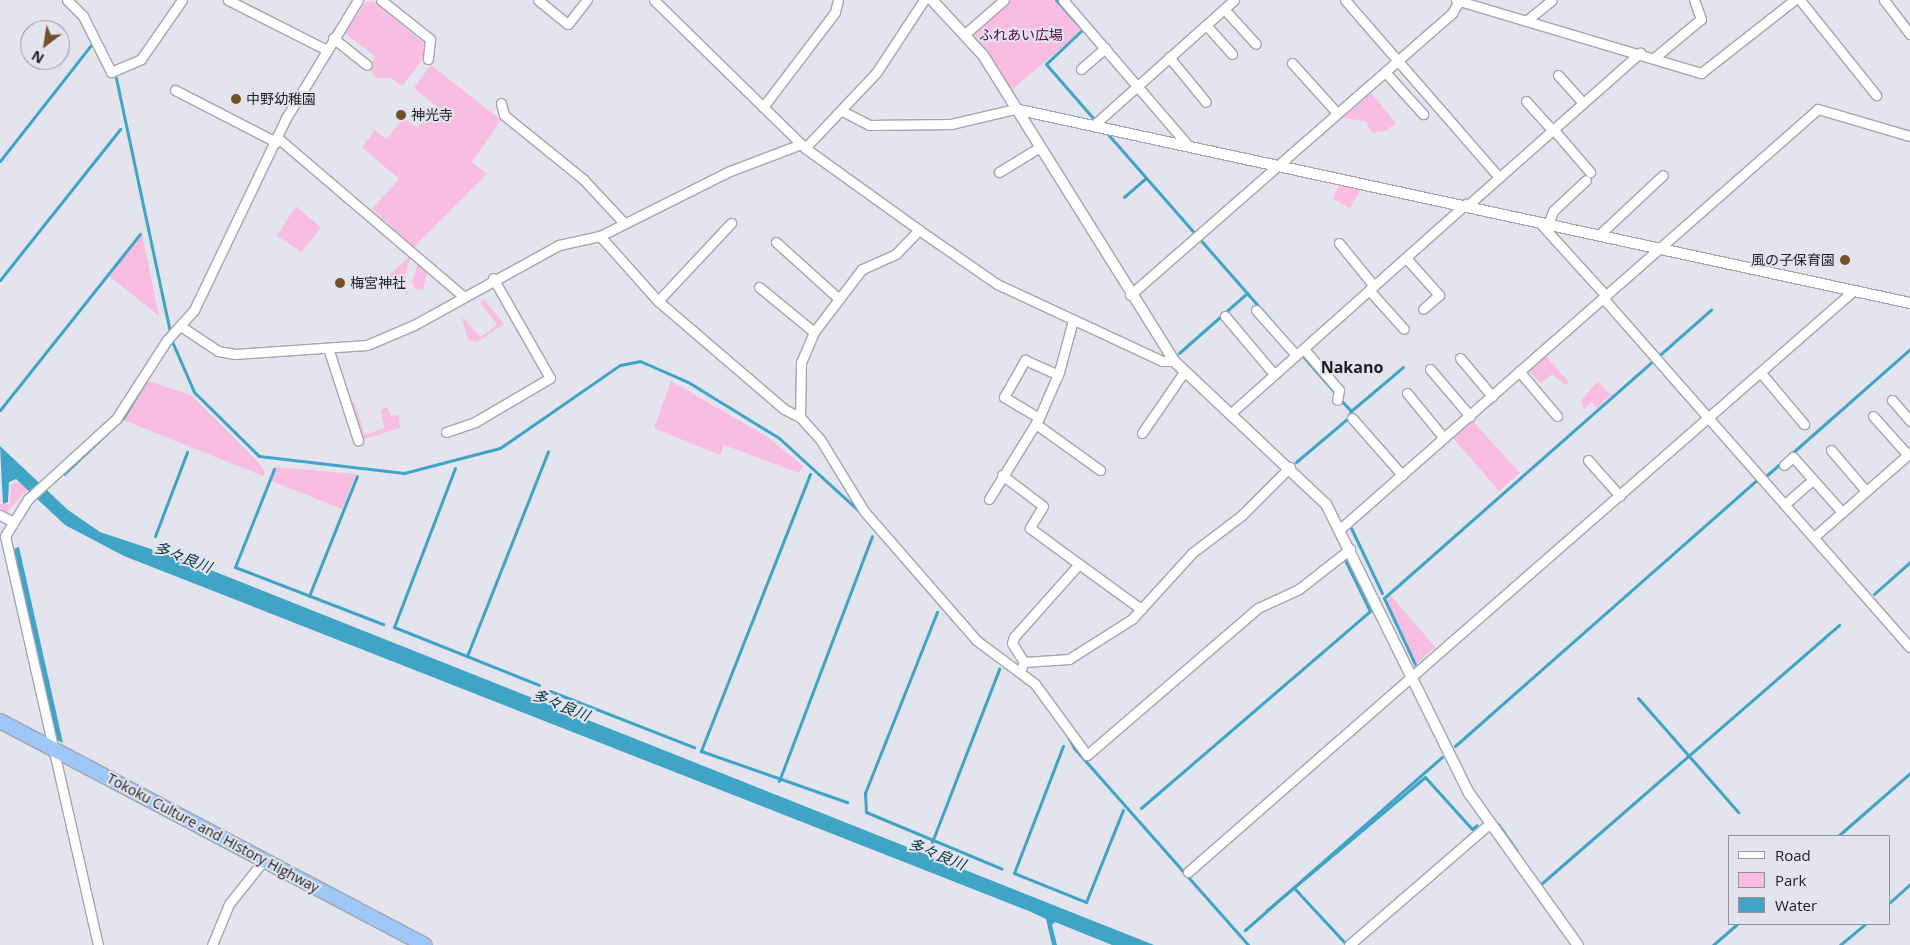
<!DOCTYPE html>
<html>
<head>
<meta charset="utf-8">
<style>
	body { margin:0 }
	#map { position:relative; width:1910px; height:945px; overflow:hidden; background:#e3e4ee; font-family:"Open Sans","Noto Sans JP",sans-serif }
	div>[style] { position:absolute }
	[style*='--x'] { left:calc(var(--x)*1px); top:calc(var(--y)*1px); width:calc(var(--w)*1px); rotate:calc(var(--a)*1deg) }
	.green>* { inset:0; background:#f8bde1 }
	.water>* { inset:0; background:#3fa4c6 }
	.stream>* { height:3px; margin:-1.5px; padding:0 1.5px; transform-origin:1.5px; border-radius:1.5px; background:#3fa4c6 }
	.roads { filter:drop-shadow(1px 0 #a4a5ae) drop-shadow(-1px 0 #a4a5ae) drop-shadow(0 1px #a4a5ae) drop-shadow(0 -1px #a4a5ae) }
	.minor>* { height:9px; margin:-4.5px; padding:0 4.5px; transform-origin:4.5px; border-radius:4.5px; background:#fff }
	.tertiary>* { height:10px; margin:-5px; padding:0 5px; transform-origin:5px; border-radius:5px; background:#fff }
	.trunk>* { height:14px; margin:-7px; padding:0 7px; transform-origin:7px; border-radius:7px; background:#9fc8f8 }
	.dots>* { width:14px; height:14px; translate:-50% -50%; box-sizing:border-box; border:2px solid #e3e4ee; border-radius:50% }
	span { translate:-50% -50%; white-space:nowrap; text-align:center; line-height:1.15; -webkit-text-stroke:4px #e3e4ee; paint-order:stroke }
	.park-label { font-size:14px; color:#5c0346 }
	.poi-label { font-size:14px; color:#1e1e22 }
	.left { translate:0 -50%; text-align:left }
	.right { translate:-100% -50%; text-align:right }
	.street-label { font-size:14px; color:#1e1e22 }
	.water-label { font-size:15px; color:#0a3847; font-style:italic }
	.quarter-label { font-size:16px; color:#1e1e22; font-weight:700 }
	.legend { position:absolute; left:1728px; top:835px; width:162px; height:90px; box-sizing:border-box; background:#e3e4ee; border:1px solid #94959c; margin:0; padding:6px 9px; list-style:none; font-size:15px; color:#1e1e22 }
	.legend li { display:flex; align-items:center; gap:10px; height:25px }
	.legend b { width:25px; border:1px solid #94959c }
	.north { position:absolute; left:20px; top:20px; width:50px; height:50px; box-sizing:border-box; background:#e3e4ee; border:1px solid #94959c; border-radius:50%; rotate:211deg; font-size:14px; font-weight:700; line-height:20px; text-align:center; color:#1e1e22 }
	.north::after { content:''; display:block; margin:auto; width:18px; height:22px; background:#715027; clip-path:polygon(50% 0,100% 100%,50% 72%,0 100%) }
</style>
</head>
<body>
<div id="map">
	<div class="green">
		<i style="clip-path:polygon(1008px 0,1054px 0,1082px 30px,1012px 90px,972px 32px)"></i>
		<i style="clip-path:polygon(373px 1px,424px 43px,423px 59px,402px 86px,391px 78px,376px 78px,369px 68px,375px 56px,345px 33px,366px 2px)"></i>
		<i style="clip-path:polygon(431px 65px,501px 120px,472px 162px,487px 174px,414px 247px,372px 209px,399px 179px,362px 147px,375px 130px,386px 139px,404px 118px,417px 128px,436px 106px,414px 88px)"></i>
		<i style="clip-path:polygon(1371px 93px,1396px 123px,1385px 131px,1371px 133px,1366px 121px,1343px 118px)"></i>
		<i style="clip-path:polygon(1340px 183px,1361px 189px,1350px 208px,1333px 199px)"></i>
		<i style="clip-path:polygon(296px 206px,321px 228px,302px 252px,277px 236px)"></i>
		<i style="clip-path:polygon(142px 235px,159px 316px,109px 276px)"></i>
		<i style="clip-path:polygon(411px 255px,405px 276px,408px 295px,387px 277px)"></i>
		<i style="clip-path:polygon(418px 263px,428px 268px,423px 290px,414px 288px,412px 282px)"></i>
		<i style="clip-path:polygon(484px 299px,504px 324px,477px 342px,468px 340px,462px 317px,481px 337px,497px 325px,480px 302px)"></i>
		<i style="clip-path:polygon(1546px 356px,1569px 382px,1565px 385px,1552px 374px,1541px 383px,1528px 370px)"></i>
		<i style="clip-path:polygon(148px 381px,191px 395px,256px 460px,265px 471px,263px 476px,123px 420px)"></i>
		<i style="clip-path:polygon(671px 381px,769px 438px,803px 466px,799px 473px,724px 445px,720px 455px,654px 428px)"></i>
		<i style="clip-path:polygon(1598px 381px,1610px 395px,1597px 408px,1592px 402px,1584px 409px,1581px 400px)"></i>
		<i style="clip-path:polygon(354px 401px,365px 435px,384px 428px,381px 410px,387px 407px,391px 416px,399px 415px,400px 428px,362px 440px,350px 403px)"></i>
		<i style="clip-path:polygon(1470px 418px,1520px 473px,1499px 491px,1451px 436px)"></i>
		<i style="clip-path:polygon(276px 467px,356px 474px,342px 509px,271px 481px)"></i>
		<i style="clip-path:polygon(20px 483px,28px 489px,7px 512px,0 509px,0 504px,10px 504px,11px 484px)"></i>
		<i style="clip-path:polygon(1391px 596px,1435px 647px,1417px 663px,1387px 601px)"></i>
	</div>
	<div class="water">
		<i style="clip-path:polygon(0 446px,68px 510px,100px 532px,193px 563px,1154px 945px,1112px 945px,1055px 922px,1052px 925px,1057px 945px,1052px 945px,1046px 919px,1029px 911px,124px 556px,65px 525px,16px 479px,9px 482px,8px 502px,3px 504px)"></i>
		<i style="clip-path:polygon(19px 547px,63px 743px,57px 740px,13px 549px)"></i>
	</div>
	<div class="stream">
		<i style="--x:1056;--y:0;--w:31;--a:48"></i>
		<i style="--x:1083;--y:29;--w:51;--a:136.6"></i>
		<i style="--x:1046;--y:64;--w:72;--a:49"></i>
		<i style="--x:116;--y:78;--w:261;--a:78"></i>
		<i style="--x:1106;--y:132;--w:257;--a:48.8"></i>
		<i style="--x:0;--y:161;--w:147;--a:-51.9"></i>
		<i style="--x:1124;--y:197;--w:29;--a:-41"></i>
		<i style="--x:0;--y:280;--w:193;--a:-51.5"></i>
		<i style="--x:171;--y:339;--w:58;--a:66.5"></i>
		<i style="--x:194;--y:392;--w:91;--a:44.6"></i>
		<i style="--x:259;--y:456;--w:146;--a:6.7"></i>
		<i style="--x:404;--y:473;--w:99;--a:-14.6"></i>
		<i style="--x:500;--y:448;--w:146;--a:-34.7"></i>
		<i style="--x:620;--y:365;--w:20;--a:-11"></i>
		<i style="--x:640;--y:361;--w:52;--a:23.6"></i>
		<i style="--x:688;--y:382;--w:107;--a:31.6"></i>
		<i style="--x:779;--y:438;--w:111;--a:42.4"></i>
		<i style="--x:1179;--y:353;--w:91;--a:-41.4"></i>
		<i style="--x:1301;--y:354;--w:53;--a:48.8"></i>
		<i style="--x:0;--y:410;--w:225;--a:-51.5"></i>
		<i style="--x:1351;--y:411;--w:68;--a:-40.2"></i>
		<i style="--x:1791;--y:454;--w:159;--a:-41.4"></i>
		<i style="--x:1296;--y:462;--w:68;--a:-40.2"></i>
		<i style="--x:1348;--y:418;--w:8;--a:-67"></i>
		<i style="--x:1351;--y:411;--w:16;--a:-133"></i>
		<i style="--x:455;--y:468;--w:170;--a:111"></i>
		<i style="--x:394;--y:627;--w:156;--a:21.8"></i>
		<i style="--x:274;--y:469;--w:105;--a:111.7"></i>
		<i style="--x:235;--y:567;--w:159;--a:21.1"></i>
		<i style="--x:64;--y:474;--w:81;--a:-43.5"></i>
		<i style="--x:123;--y:418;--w:42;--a:-58.6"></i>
		<i style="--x:810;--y:474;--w:298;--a:111.5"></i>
		<i style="--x:701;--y:751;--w:155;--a:19.3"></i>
		<i style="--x:1766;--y:476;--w:23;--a:-41"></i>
		<i style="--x:1351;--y:528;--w:72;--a:64.5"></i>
		<i style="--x:155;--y:536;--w:90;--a:-69.1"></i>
		<i style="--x:891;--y:548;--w:96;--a:49.2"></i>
		<i style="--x:1874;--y:594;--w:48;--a:-41.6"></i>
		<i style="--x:309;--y:596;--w:129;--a:-68.2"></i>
		<i style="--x:937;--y:612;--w:195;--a:111.7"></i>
		<i style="--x:865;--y:793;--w:19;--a:87"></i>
		<i style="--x:866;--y:812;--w:147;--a:22.7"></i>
		<i style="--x:467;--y:656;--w:220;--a:-68.4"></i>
		<i style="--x:1415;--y:664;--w:73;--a:-115.2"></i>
		<i style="--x:1384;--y:598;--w:436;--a:-41.4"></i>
		<i style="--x:550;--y:691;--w:155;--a:21.3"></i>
		<i style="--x:1638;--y:698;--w:152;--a:48.7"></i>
		<i style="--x:1063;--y:727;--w:24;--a:62"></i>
		<i style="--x:1074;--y:748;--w:263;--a:48.5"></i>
		<i style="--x:1063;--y:746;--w:136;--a:111.1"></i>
		<i style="--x:1014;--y:873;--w:78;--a:21.9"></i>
		<i style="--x:1086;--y:902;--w:99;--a:-68.1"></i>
		<i style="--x:1455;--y:746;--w:402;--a:-41.4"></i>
		<i style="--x:779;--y:781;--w:262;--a:-69.2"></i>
		<i style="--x:1141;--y:808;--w:302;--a:-40.7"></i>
		<i style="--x:1370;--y:611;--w:57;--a:-116.1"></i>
		<i style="--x:1498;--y:824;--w:33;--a:55"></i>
		<i style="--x:1838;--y:836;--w:96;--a:-41.2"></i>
		<i style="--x:932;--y:842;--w:186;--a:-68.8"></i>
		<i style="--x:1541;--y:884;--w:395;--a:-41"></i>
		<i style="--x:1295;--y:889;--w:72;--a:47.2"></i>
		<i style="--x:1889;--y:903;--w:28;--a:-42"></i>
		<i style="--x:1266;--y:911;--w:208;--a:-40.1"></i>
		<i style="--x:1425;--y:777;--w:70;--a:47.9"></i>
		<i style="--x:1472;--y:829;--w:6;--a:-39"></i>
		<i style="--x:1245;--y:930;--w:262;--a:-41.3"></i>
		<i style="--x:1713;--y:945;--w:32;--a:-41"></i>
		<i style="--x:1840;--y:945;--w:33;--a:-40"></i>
	</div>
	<div class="roads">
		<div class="minor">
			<i style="--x:67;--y:0;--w:23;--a:45"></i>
			<i style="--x:83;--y:16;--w:63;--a:63.4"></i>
			<i style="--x:111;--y:72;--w:33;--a:-23"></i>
			<i style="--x:141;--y:59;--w:72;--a:-55.2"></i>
			<i style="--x:228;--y:0;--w:109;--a:26.8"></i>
			<i style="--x:381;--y:0;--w:63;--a:38.5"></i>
			<i style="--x:430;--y:39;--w:20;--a:96"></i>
			<i style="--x:538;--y:0;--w:38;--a:39"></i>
			<i style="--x:568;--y:24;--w:31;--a:-52"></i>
			<i style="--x:654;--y:0;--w:211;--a:44.4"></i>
			<i style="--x:805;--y:148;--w:140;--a:35.7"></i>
			<i style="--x:919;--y:230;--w:95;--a:34.7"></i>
			<i style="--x:997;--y:284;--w:182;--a:25"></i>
			<i style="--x:1162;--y:361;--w:12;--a:0"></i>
			<i style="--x:1063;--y:0;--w:189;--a:49.3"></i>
			<i style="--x:1345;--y:0;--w:235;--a:49"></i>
			<i style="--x:1456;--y:0;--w:256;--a:16.6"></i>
			<i style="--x:1701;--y:73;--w:118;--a:-38.1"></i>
			<i style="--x:1800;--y:0;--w:122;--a:51.3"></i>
			<i style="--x:1884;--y:0;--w:43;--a:52.6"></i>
			<i style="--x:1224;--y:9;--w:47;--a:47.6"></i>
			<i style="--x:1526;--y:21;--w:33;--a:-39"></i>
			<i style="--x:1206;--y:25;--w:39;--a:48"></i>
			<i style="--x:966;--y:33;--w:50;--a:-41"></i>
			<i style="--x:333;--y:38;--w:43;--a:38.5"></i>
			<i style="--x:1169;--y:57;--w:58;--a:50.6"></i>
			<i style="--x:1654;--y:58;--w:61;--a:-39.7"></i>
			<i style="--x:1701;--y:19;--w:20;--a:-110"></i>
			<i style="--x:1292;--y:63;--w:67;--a:48"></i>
			<i style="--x:1081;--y:69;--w:32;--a:-41"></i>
			<i style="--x:1385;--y:72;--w:57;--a:47.9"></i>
			<i style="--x:1558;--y:75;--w:38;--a:48"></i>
			<i style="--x:175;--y:90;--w:114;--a:27.2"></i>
			<i style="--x:1526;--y:101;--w:39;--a:48"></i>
			<i style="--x:501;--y:103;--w:12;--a:76"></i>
			<i style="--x:504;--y:115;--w:102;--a:39"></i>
			<i style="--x:583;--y:179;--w:60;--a:47"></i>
			<i style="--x:763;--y:107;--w:119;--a:-52.8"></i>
			<i style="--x:835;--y:12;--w:12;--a:-76"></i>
			<i style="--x:844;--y:112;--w:28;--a:27"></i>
			<i style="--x:869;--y:125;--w:82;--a:-0.7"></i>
			<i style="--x:951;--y:124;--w:66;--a:-13.2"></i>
			<i style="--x:1096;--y:123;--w:185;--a:-41.7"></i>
			<i style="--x:1553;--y:129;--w:57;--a:49.3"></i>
			<i style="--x:278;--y:138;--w:242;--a:40.5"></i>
			<i style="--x:805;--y:148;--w:103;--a:-46.6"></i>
			<i style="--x:876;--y:73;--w:87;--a:-56.7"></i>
			<i style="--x:999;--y:172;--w:48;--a:-31.4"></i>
			<i style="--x:1468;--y:205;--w:230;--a:-41.5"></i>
			<i style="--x:1539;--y:222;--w:100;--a:47.8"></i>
			<i style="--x:1549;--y:222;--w:12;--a:-70"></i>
			<i style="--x:1553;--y:211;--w:45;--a:-43.2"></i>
			<i style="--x:919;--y:230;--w:33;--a:134"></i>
			<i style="--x:896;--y:254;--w:37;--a:156"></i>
			<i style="--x:862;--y:269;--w:79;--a:127.3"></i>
			<i style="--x:814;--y:332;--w:33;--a:113"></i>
			<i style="--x:801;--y:362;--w:55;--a:91"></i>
			<i style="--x:800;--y:417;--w:30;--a:48"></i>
			<i style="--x:820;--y:439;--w:84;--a:58.6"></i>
			<i style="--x:864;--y:511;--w:171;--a:49"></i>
			<i style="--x:976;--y:640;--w:74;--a:36.7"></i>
			<i style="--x:1035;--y:684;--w:88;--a:53.8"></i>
			<i style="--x:1087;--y:755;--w:225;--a:-40.7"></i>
			<i style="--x:1258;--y:608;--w:45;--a:-24.9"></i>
			<i style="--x:1299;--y:589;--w:65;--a:-38.1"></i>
			<i style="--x:1600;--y:234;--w:86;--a:-43.1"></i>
			<i style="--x:600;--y:236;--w:87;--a:48.3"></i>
			<i style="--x:658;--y:301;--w:166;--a:40.6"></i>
			<i style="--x:784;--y:409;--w:18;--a:27"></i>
			<i style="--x:776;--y:242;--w:84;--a:42.1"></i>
			<i style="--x:1339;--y:243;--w:55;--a:50.9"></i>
			<i style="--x:1406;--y:258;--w:50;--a:48.3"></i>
			<i style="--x:1439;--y:295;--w:21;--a:139"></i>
			<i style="--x:759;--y:287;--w:71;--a:39.3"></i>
			<i style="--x:1369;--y:290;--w:52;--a:48.1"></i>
			<i style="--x:1130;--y:295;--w:428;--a:-41.2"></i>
			<i style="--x:1452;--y:13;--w:14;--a:-60"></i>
			<i style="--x:1603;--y:298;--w:465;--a:48.7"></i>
			<i style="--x:658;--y:301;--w:107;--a:-46.9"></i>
			<i style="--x:1256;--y:310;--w:60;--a:48.4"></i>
			<i style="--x:1225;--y:316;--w:76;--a:49.8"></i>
			<i style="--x:182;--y:327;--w:43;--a:33.7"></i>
			<i style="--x:218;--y:351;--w:17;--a:10"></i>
			<i style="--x:235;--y:354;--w:132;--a:-3.9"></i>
			<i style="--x:367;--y:345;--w:51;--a:-23.1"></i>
			<i style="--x:414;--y:325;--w:166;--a:-28.9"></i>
			<i style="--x:559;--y:245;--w:42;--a:-12.4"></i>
			<i style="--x:600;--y:236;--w:145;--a:-26.6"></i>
			<i style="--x:730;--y:171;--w:76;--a:-20.8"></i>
			<i style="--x:1304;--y:349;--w:54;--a:49.5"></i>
			<i style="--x:1339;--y:390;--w:10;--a:101"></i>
			<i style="--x:329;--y:351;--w:94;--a:72"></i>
			<i style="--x:1460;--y:358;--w:50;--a:49.9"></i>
			<i style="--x:1430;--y:369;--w:62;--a:49.6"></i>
			<i style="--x:1519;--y:371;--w:59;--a:49.8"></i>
			<i style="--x:1761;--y:373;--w:67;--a:49.9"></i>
			<i style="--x:1407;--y:393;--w:58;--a:50.6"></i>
			<i style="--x:1892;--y:400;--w:28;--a:49"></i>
			<i style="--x:1230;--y:414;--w:316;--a:-41.7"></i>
			<i style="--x:1873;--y:416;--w:52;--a:48.1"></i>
			<i style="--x:1039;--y:418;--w:41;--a:-149"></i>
			<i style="--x:1004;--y:397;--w:43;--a:-60.4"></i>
			<i style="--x:1025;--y:360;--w:36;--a:24"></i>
			<i style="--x:1352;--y:418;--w:76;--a:48.7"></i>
			<i style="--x:1036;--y:424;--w:79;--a:35.7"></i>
			<i style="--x:446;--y:432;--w:31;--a:-19"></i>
			<i style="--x:475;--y:422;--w:87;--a:-30.4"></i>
			<i style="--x:550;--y:378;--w:115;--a:-119.7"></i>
			<i style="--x:1142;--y:433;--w:74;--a:-55.5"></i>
			<i style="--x:1831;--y:450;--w:54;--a:49.5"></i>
			<i style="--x:1588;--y:460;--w:48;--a:48.4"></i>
			<i style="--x:1784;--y:465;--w:12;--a:-42"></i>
			<i style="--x:1793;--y:457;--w:74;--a:48.3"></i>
			<i style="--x:1002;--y:475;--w:51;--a:37.1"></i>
			<i style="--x:1043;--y:506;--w:26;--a:121"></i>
			<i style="--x:1030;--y:528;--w:61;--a:36.3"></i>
			<i style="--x:1079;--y:564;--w:98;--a:131.7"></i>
			<i style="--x:1014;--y:637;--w:6;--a:108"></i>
			<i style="--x:1012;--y:643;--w:22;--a:58"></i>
			<i style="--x:989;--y:499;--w:95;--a:-58.3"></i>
			<i style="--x:1039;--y:418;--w:50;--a:-66.5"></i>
			<i style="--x:1059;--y:372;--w:54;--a:-74.9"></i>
			<i style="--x:1785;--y:504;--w:37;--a:-41"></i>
			<i style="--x:0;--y:515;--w:13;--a:27"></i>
			<i style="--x:1340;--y:529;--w:636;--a:-41.3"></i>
			<i style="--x:1818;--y:109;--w:96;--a:16.4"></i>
			<i style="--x:1814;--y:537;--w:128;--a:-41.2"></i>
			<i style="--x:1079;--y:564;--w:77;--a:36"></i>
			<i style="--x:1021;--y:669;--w:8;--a:-67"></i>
			<i style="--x:1024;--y:662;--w:45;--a:-3.8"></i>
			<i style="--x:1069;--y:659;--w:75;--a:-32.4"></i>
			<i style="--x:1132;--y:619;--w:89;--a:-47.7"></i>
			<i style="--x:1192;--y:553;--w:63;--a:-37.2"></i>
			<i style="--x:1242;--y:515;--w:68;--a:-45"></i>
			<i style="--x:1188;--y:872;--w:884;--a:-41.15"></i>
			<i style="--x:98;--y:945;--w:419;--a:-102.8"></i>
			<i style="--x:5;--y:536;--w:44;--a:-58.1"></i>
			<i style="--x:28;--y:499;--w:119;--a:-42.3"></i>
			<i style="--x:116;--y:419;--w:94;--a:-57.2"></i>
			<i style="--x:167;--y:340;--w:40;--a:-48"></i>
			<i style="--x:194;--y:310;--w:213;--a:-64.4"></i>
			<i style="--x:286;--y:118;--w:138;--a:-58.6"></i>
			<i style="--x:212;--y:945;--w:44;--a:-67.5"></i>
			<i style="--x:229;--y:904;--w:56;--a:-51.5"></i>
			<i style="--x:1349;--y:945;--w:184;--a:-40.8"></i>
		</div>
		<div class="tertiary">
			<i style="--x:932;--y:0;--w:75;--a:47.2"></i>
			<i style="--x:983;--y:55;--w:361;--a:58"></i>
			<i style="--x:1174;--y:361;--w:209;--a:43.3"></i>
			<i style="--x:1326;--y:504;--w:322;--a:63.7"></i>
			<i style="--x:1469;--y:793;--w:187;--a:54.4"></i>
			<i style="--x:1015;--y:109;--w:916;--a:12.23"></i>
		</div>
		<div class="trunk">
			<i style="--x:0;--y:721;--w:480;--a:27.8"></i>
		</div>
	</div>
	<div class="dots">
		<i style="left:236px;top:99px;background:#715027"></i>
		<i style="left:401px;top:115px;background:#715027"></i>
		<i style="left:1845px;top:260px;background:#715027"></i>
		<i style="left:340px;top:283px;background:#715027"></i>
	</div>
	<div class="park-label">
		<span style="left:1021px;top:35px">ふれあい広場</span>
	</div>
	<div class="poi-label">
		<span class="left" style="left:246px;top:99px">中野幼稚園</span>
		<span class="left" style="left:411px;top:115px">神光寺</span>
		<span class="right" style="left:1835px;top:260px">風の子保育園</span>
		<span class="left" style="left:350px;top:283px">梅宮神社</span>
	</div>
	<div class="street-label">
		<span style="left:213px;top:833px;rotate:28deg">Tokoku Culture and History Highway</span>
	</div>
	<div class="water-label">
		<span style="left:183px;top:557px;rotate:21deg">多々良川</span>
		<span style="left:561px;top:705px;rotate:22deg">多々良川</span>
		<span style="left:937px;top:854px;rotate:22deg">多々良川</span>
	</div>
	<div class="quarter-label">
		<span style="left:1352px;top:367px">Nakano</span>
	</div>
	<ul class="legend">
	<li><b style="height:6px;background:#fff"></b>Road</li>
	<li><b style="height:14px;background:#f8bde1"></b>Park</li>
	<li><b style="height:14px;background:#3fa4c6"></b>Water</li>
	</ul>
	<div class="north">N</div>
</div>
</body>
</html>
